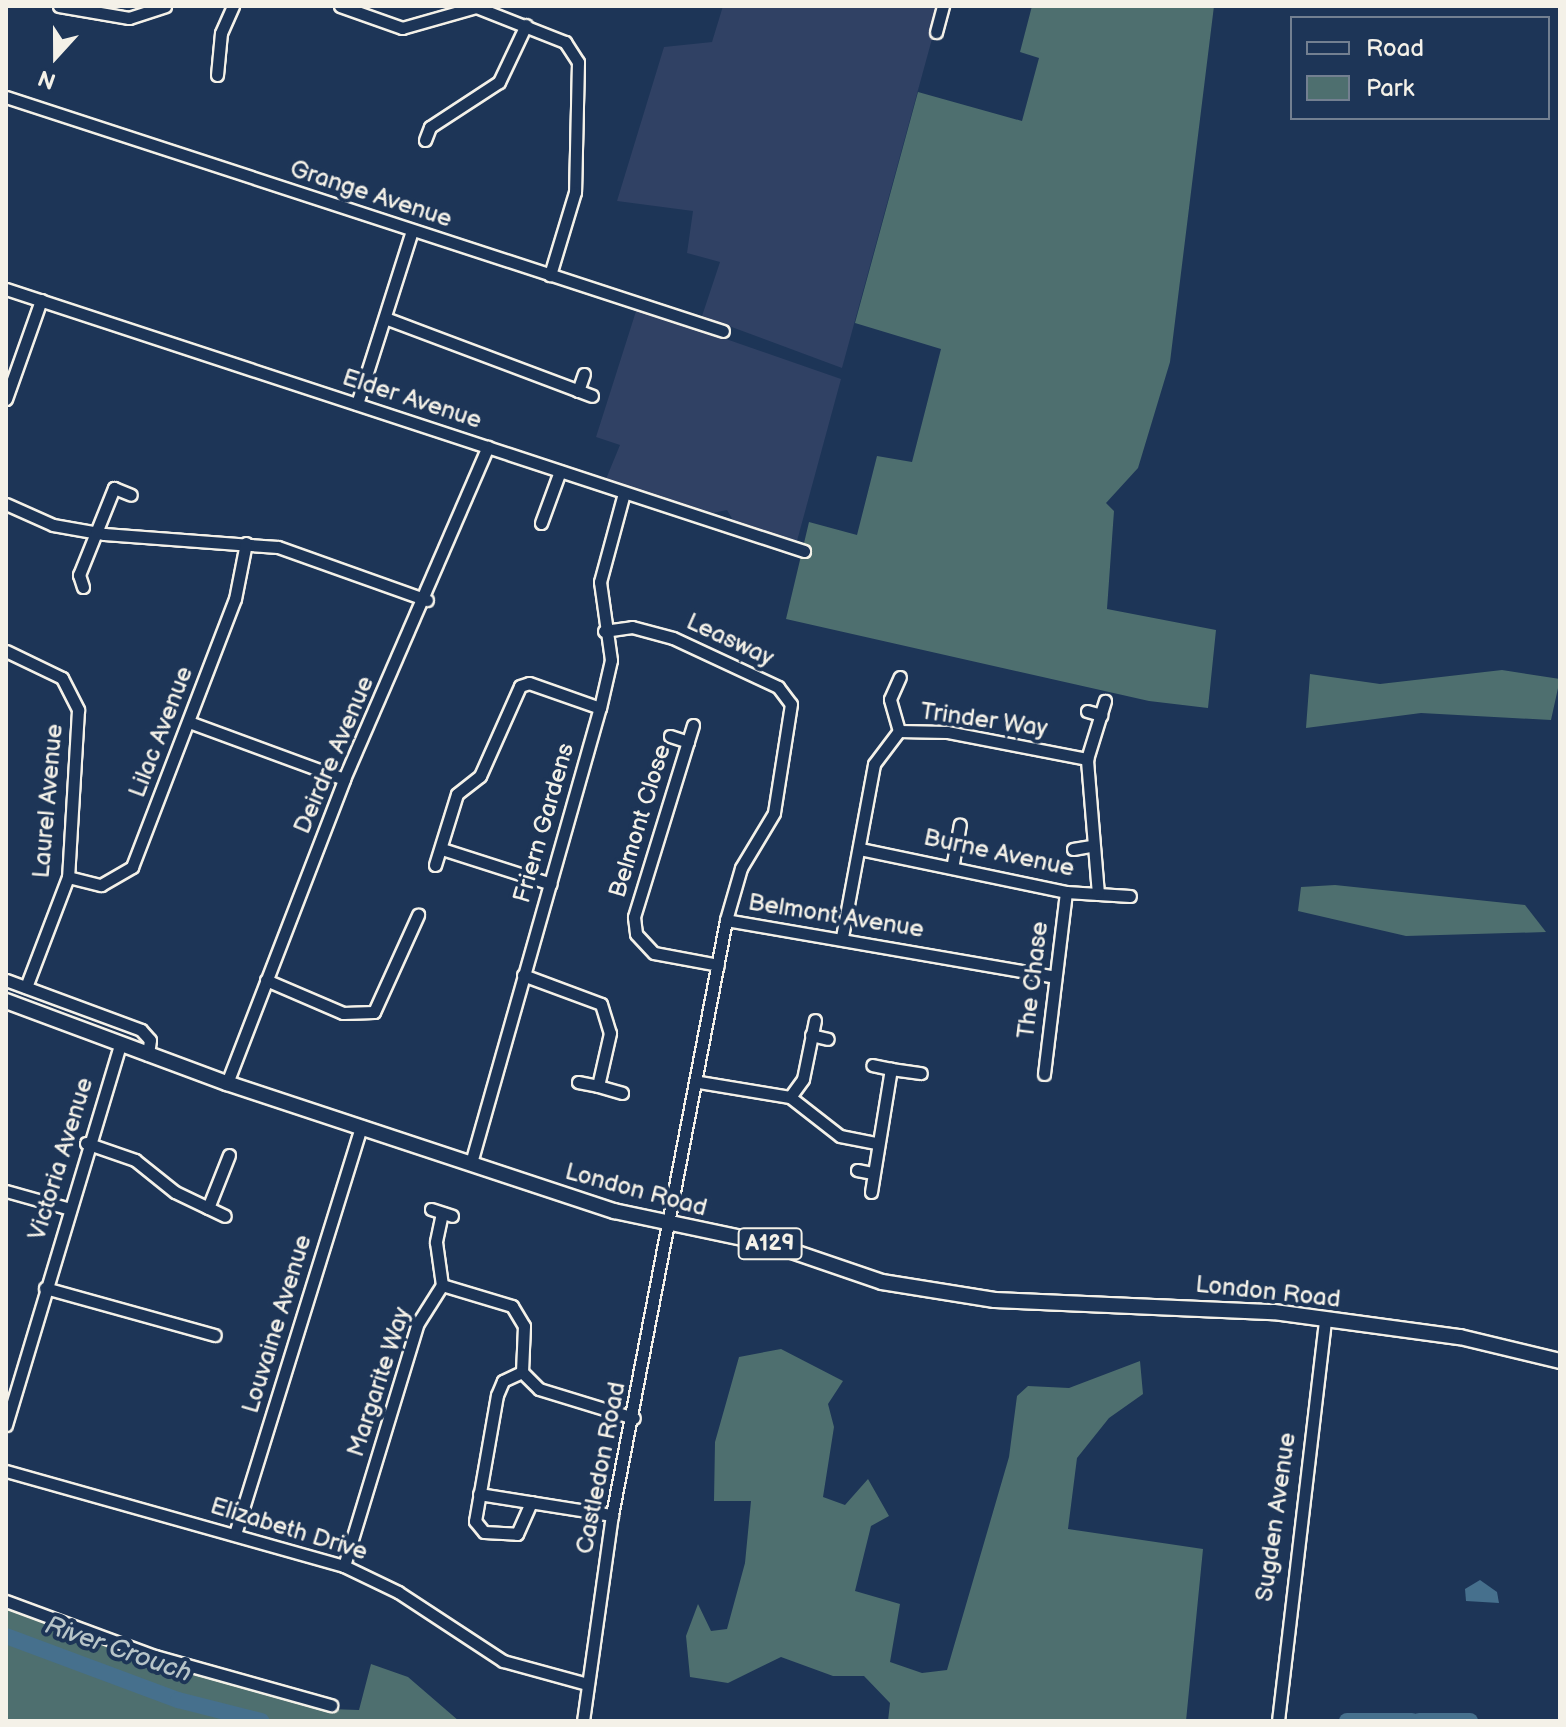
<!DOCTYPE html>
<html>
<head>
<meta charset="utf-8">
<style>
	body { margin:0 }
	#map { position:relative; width:1566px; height:1727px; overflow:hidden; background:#1d3557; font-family:"Balsamiq Sans",sans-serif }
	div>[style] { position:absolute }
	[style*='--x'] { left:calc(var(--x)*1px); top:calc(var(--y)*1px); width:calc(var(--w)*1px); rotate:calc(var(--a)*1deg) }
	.built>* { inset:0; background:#304164 }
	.green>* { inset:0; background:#4e6f6f }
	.water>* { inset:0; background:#46708d }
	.river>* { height:16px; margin:-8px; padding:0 8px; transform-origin:8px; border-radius:8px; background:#46708d }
	.roads { filter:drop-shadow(2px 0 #f4f1e8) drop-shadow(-2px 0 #f4f1e8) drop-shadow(0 2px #f4f1e8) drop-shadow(0 -2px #f4f1e8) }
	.minor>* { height:11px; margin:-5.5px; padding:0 5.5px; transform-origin:5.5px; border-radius:5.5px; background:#1d3557 }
	.major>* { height:14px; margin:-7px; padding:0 7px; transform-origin:7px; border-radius:7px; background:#1d3557 }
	span { translate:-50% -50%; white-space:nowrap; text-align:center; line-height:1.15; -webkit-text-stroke:8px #1d3557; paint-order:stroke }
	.shield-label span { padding:2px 6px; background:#1d3557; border:2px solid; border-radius:6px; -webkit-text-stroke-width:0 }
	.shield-label { font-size:22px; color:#f4f1e8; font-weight:700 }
	.street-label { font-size:24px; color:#f4f1e8 }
	.water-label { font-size:26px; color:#b7c4c8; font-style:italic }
	.frame { position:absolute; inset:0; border:8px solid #f4f1e8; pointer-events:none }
	.legend { position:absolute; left:1290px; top:16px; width:260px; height:104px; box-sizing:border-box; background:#1d3557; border:2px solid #738091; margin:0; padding:10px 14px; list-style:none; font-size:24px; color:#f4f1e8 }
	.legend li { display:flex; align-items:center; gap:16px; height:40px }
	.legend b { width:40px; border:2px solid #738091 }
	.north { position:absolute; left:16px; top:16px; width:80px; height:80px; -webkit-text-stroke:6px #1d3557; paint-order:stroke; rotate:201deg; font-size:22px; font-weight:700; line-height:32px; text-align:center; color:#f4f1e8 }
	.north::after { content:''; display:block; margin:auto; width:28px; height:36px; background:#f4f1e8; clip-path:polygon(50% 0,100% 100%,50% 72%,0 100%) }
</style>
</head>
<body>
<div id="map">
	<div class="built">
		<i style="clip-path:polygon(723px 6px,941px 6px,842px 368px,702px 316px,720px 262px,687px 253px,693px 211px,617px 201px,664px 47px,712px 42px)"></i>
		<i style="clip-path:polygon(637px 308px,841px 379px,797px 541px,733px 520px,727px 510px,713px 513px,606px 479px,620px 445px,596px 437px)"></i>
	</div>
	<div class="green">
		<i style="clip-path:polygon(1032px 6px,1214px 6px,1170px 362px,1138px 468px,1106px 503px,1114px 511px,1107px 609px,1216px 630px,1208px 708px,1149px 701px,786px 619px,809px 522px,857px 535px,877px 456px,912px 462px,941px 349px,855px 323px,918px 92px,1022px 121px,1039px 58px,1020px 52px)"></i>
		<i style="clip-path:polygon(1502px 670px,1560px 679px,1551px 720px,1421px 713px,1306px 728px,1310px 674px,1380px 684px)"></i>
		<i style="clip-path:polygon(1335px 885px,1525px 905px,1546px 932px,1406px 936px,1298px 911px,1301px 887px)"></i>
		<i style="clip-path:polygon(781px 1349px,843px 1381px,828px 1404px,834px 1427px,823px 1497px,845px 1505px,868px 1479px,889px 1516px,871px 1526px,855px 1591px,900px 1604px,890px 1662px,922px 1673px,947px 1670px,1009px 1457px,1017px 1396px,1028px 1386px,1069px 1388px,1140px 1361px,1143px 1394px,1109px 1418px,1077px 1458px,1068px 1529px,1203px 1549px,1186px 1721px,888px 1721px,890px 1703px,864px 1676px,833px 1676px,781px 1657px,728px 1683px,690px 1677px,686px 1636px,698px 1604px,711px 1631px,727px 1629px,745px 1563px,751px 1501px,714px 1501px,715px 1442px,739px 1357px)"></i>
		<i style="clip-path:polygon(6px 1606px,329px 1709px,359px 1710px,371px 1664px,408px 1677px,459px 1721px,6px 1721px)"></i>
	</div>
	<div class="water">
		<i style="clip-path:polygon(1480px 1580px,1497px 1592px,1499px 1603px,1466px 1601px,1465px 1589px)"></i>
	</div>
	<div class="river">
		<i style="--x:6;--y:1636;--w:184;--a:20.4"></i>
		<i style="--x:178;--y:1700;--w:86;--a:14.2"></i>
		<i style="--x:1347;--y:1721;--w:65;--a:0"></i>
		<i style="--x:1419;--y:1721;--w:51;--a:0"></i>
	</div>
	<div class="roads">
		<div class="minor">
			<i style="--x:59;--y:6;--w:71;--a:9.7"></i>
			<i style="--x:129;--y:18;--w:38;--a:-18"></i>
			<i style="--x:340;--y:6;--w:66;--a:19.5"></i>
			<i style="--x:402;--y:28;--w:77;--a:-15.8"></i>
			<i style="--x:476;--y:7;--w:96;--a:21.5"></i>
			<i style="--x:565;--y:42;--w:24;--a:57"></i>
			<i style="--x:578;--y:62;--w:130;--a:91.3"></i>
			<i style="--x:575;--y:192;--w:87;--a:106.8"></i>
			<i style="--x:936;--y:32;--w:27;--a:-75"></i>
			<i style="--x:217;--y:75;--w:42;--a:-84.6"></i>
			<i style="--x:221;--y:33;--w:30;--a:-66"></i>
			<i style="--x:6;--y:97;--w:754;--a:18.07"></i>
			<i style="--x:425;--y:140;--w:14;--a:-69"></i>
			<i style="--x:430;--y:127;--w:82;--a:-33.1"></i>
			<i style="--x:499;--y:82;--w:63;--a:-64.7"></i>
			<i style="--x:6;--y:289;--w:840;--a:18.18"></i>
			<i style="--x:385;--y:318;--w:221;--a:20.6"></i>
			<i style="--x:578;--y:391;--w:18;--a:-71"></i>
			<i style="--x:6;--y:399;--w:105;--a:-70.5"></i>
			<i style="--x:357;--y:404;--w:182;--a:-72.4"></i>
			<i style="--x:6;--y:504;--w:51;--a:24.1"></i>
			<i style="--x:53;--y:525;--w:52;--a:10"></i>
			<i style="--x:104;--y:534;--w:174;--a:4.3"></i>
			<i style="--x:278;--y:547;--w:158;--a:19.6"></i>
			<i style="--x:541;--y:523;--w:55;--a:-69.9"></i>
			<i style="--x:83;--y:587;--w:13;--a:-108"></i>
			<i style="--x:79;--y:575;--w:94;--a:-68.1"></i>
			<i style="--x:114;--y:488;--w:18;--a:22"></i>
			<i style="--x:604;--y:631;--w:28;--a:-8"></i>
			<i style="--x:632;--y:627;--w:42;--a:15"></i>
			<i style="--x:673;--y:638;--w:116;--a:25"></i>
			<i style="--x:778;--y:687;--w:21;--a:53"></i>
			<i style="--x:791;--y:704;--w:110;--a:98.9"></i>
			<i style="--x:774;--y:813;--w:64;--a:121"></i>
			<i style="--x:741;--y:868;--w:54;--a:106.1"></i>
			<i style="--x:6;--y:651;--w:62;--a:25.7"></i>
			<i style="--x:62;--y:678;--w:36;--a:63"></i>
			<i style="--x:78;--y:710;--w:167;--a:93.4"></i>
			<i style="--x:68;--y:877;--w:118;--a:110.9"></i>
			<i style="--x:1087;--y:711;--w:15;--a:16"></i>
			<i style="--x:189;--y:722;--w:165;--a:20.2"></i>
			<i style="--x:693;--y:725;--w:201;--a:107.1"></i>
			<i style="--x:634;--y:917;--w:17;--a:83"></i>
			<i style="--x:636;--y:934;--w:26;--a:47"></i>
			<i style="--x:654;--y:953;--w:65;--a:10.6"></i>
			<i style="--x:899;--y:731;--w:33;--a:-106"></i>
			<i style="--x:890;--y:699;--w:24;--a:-66"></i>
			<i style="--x:670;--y:736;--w:19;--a:18"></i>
			<i style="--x:442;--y:849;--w:114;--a:17.8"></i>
			<i style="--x:860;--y:849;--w:210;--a:11.8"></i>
			<i style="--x:1066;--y:892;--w:64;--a:3.6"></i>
			<i style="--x:1073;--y:849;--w:17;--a:-10"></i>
			<i style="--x:953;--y:863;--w:39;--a:-80"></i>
			<i style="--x:435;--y:865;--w:74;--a:-72.8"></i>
			<i style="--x:457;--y:794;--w:29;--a:-38"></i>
			<i style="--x:480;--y:776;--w:98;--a:-66"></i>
			<i style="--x:520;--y:686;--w:9;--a:-18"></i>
			<i style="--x:529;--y:683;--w:75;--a:19.4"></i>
			<i style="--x:68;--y:877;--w:34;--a:14"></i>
			<i style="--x:101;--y:885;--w:36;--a:-30"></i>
			<i style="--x:132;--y:867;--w:287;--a:-69"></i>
			<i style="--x:235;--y:599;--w:57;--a:-78.9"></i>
			<i style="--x:1098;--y:894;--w:135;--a:-94.7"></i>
			<i style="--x:1087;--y:759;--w:61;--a:-72.8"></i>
			<i style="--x:842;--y:937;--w:176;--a:-79.5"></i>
			<i style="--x:874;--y:764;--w:41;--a:-52.9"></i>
			<i style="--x:899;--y:731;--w:48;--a:1.2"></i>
			<i style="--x:947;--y:732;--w:143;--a:10.9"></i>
			<i style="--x:523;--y:975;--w:83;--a:20.4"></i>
			<i style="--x:601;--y:1004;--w:30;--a:73"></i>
			<i style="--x:610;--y:1033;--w:54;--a:102.8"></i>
			<i style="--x:598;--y:1086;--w:25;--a:16"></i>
			<i style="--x:6;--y:980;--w:144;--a:20.3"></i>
			<i style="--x:141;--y:1030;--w:13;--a:48"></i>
			<i style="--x:150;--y:1040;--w:15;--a:98"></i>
			<i style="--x:266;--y:980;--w:84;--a:23.2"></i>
			<i style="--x:343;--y:1013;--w:31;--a:-2"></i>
			<i style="--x:374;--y:1012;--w:107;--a:-65.6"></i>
			<i style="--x:811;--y:1035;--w:17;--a:13"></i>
			<i style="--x:891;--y:1069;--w:30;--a:8"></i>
			<i style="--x:1044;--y:1074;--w:183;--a:-83.1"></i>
			<i style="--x:578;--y:1082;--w:20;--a:11"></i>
			<i style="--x:699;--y:1082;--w:92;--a:9.4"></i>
			<i style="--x:790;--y:1097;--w:63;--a:38"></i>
			<i style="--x:840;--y:1136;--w:37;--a:11"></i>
			<i style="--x:227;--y:1083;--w:326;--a:-68.9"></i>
			<i style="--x:344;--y:779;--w:362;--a:-66.6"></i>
			<i style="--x:790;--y:1097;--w:22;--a:-54"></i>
			<i style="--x:803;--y:1079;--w:60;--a:-78.5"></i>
			<i style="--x:86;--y:1143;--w:52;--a:19.1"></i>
			<i style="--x:135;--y:1160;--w:51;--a:38.7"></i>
			<i style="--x:175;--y:1192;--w:55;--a:25.6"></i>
			<i style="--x:471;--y:1163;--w:473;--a:-74.2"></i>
			<i style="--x:600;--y:708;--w:49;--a:-77.1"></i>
			<i style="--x:611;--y:660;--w:79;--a:-98"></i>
			<i style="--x:600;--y:582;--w:92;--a:-74.9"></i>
			<i style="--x:857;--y:1170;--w:16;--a:11"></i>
			<i style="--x:6;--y:1191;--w:63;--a:15.6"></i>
			<i style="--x:871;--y:1192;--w:125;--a:-80.8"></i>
			<i style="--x:891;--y:1069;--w:19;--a:-168"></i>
			<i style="--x:208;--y:1208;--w:57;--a:-68.4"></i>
			<i style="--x:431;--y:1209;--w:22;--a:18"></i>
			<i style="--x:442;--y:1213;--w:30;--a:102"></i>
			<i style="--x:436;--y:1242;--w:43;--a:82.1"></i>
			<i style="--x:442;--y:1285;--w:73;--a:16.7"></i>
			<i style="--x:512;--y:1306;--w:23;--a:59"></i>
			<i style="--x:524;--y:1326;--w:46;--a:92.5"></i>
			<i style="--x:522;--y:1372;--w:24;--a:45"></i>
			<i style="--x:539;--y:1389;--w:99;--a:17"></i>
			<i style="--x:45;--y:1288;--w:176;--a:15.5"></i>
			<i style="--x:522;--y:1372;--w:21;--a:155"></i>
			<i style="--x:503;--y:1381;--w:15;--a:113"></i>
			<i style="--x:497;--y:1395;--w:128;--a:99.9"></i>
			<i style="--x:475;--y:1521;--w:14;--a:51"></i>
			<i style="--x:484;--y:1532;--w:33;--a:3"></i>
			<i style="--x:517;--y:1534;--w:35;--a:-66"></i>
			<i style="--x:6;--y:1425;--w:397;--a:-73.3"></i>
			<i style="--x:6;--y:1471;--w:351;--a:15.7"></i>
			<i style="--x:344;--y:1566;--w:60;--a:25.7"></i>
			<i style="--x:398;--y:1592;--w:126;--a:33.3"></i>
			<i style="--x:503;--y:1661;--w:87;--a:15.3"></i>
			<i style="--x:479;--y:1494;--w:135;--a:9"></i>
			<i style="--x:235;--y:1534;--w:427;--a:-72.8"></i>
			<i style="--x:344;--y:1566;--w:254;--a:-73.1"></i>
			<i style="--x:418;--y:1323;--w:45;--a:-57.7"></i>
			<i style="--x:6;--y:1601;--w:159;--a:20.3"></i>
			<i style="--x:155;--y:1656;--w:183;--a:15.6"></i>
			<i style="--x:583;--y:1721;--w:208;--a:-82"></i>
			<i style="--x:612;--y:1515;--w:606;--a:-79.15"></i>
			<i style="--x:726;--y:920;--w:334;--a:9.8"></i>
			<i style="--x:1278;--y:1721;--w:405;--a:-83.3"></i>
		</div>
		<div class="major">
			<i style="--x:6;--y:1001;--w:236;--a:20.4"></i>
			<i style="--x:227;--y:1083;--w:408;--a:18.3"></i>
			<i style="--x:614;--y:1211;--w:160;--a:11.9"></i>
			<i style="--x:771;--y:1244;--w:117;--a:18.9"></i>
			<i style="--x:882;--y:1282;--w:114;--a:9.1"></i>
			<i style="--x:995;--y:1300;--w:279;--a:2.5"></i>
			<i style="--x:1274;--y:1312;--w:188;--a:7.7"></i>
			<i style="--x:1460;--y:1337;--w:103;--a:13.5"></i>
		</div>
	</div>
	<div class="shield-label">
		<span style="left:770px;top:1244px">A129</span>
	</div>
	<div class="street-label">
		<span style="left:371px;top:194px;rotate:18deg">Grange Avenue</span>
		<span style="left:412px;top:399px;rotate:18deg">Elder Avenue</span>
		<span style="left:730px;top:640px;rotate:25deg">Leasway</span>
		<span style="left:984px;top:720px;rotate:8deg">Trinder Way</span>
		<span style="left:161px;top:732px;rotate:-69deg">Lilac Avenue</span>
		<span style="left:334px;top:755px;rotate:-67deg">Deirdre Avenue</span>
		<span style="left:48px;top:801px;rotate:-85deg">Laurel Avenue</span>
		<span style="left:640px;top:821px;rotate:-73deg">Belmont Close</span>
		<span style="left:544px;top:823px;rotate:-74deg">Friern Gardens</span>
		<span style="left:999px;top:853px;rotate:12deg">Burne Avenue</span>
		<span style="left:836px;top:916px;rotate:9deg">Belmont Avenue</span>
		<span style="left:1033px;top:980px;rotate:-83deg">The Chase</span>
		<span style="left:61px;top:1159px;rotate:-73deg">Victoria Avenue</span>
		<span style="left:636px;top:1190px;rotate:15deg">London Road</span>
		<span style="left:1268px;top:1292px;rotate:6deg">London Road</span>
		<span style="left:277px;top:1324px;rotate:-73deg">Louvaine Avenue</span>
		<span style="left:379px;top:1382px;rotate:-72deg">Margarite Way</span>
		<span style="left:601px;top:1468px;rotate:-79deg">Castledon Road</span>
		<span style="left:1276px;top:1517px;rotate:-82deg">Sugden Avenue</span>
		<span style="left:289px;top:1529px;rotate:17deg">Elizabeth Drive</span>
	</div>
	<div class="water-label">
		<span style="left:118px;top:1650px;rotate:19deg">River Crouch</span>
	</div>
	<div class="frame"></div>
	<ul class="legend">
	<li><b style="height:10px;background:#1d3557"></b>Road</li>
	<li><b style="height:22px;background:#4e6f6f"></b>Park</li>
	</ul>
	<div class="north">N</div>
</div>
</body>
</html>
